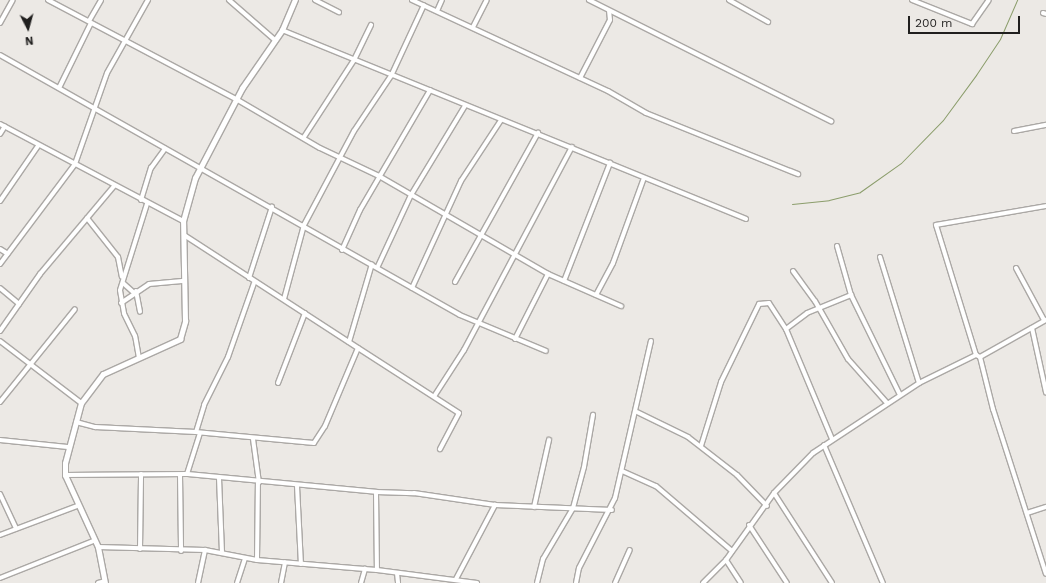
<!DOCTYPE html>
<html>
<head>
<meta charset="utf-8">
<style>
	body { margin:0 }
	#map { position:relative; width:1046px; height:583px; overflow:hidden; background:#ece9e5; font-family:"Work Sans",sans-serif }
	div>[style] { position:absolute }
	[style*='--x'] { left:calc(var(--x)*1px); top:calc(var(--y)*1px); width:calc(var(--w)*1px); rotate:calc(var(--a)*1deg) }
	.stream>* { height:1px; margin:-0.5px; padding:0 0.5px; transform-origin:0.5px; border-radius:0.5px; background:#8b9d6b }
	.roads { filter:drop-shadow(1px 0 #aba8a5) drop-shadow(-1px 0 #aba8a5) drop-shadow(0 1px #aba8a5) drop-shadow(0 -1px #aba8a5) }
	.minor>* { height:4px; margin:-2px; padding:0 2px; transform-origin:2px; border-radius:2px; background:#fff }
	.tertiary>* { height:5px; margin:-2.5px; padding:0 2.5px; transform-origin:2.5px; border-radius:2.5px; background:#fff }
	span { translate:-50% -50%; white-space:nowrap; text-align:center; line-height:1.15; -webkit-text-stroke:3.5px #ece9e5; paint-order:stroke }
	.north { position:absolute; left:8px; top:8px; width:40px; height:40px; -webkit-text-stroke:3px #ece9e5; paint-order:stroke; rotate:174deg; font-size:11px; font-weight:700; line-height:16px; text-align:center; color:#201f1e }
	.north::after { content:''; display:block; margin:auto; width:14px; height:18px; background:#201f1e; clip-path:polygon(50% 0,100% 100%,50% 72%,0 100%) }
	.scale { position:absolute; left:908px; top:16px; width:112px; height:18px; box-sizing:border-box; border:2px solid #201f1e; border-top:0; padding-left:5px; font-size:12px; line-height:14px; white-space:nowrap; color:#201f1e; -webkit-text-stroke:3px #ece9e5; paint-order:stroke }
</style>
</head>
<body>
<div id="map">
	<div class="stream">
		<i style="--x:792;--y:204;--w:37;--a:-6"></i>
		<i style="--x:829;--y:200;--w:32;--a:-14"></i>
		<i style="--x:860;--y:192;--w:50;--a:-35.3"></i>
		<i style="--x:901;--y:163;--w:60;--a:-45.7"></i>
		<i style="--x:943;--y:120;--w:56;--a:-53.7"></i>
		<i style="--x:976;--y:75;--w:43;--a:-56.3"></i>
		<i style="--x:1000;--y:39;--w:43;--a:-66.4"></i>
	</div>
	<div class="roads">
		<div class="minor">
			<i style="--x:48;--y:0;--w:212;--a:27.8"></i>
			<i style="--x:236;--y:99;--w:97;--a:30.3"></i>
			<i style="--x:320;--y:148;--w:65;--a:25.4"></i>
			<i style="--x:379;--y:176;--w:195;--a:30.1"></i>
			<i style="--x:548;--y:274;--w:80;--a:23.7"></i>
			<i style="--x:229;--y:0;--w:62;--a:41.1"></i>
			<i style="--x:315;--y:0;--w:27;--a:27"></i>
			<i style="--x:412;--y:0;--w:216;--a:24.9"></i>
			<i style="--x:608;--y:91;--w:44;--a:30.1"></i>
			<i style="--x:646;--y:113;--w:164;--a:21.9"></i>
			<i style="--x:589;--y:0;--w:271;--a:26.6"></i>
			<i style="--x:729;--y:0;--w:45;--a:29.4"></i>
			<i style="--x:912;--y:0;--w:65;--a:21.8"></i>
			<i style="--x:972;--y:24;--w:29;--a:-55"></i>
			<i style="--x:437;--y:11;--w:12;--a:-66"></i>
			<i style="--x:1043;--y:13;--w:3;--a:18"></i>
			<i style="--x:89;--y:21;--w:24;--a:-60"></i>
			<i style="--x:0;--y:23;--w:26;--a:-61"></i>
			<i style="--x:473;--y:27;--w:30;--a:-63"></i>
			<i style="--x:282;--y:30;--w:501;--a:22.16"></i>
			<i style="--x:0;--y:55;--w:528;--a:29.48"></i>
			<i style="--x:460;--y:315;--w:93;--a:22.7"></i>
			<i style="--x:580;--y:78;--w:65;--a:-62.7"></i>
			<i style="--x:610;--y:20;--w:9;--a:-96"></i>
			<i style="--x:59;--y:88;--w:72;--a:-63.8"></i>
			<i style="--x:0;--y:124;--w:207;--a:27.9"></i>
			<i style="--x:1014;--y:131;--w:33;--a:-11"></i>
			<i style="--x:0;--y:134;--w:9;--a:-58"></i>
			<i style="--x:304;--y:137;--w:92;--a:-57"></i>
			<i style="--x:354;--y:60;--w:39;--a:-64"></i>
			<i style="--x:141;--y:200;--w:34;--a:-73"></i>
			<i style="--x:151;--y:168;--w:24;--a:-54"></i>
			<i style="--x:0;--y:201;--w:67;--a:-55.4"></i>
			<i style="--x:87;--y:218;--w:50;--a:51.5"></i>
			<i style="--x:118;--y:257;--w:20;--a:79"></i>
			<i style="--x:184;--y:235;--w:207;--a:33"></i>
			<i style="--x:358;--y:348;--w:85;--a:112.9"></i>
			<i style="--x:325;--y:426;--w:20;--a:123"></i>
			<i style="--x:314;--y:443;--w:119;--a:-174.7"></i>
			<i style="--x:837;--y:246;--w:51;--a:74.1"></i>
			<i style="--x:851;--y:295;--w:111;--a:63.9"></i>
			<i style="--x:0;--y:249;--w:9;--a:32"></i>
			<i style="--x:342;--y:250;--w:44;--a:-65.8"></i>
			<i style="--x:360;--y:210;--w:139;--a:-59.7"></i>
			<i style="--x:880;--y:257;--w:132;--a:72.8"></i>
			<i style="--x:0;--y:264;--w:125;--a:-53.1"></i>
			<i style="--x:75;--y:164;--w:96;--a:-70.6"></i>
			<i style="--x:107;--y:73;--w:84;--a:-60.7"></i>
			<i style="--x:378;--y:266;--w:78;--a:-65.1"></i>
			<i style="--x:411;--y:195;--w:104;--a:-58.8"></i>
			<i style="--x:1016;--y:268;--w:59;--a:61.7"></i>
			<i style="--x:793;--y:271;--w:37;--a:54"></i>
			<i style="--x:815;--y:301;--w:67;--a:60.4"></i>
			<i style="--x:848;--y:359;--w:59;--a:48.4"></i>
			<i style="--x:249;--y:278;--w:75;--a:-72.1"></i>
			<i style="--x:564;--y:281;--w:127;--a:-68.7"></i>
			<i style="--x:455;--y:282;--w:171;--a:-60.9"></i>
			<i style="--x:123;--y:283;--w:15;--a:42"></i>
			<i style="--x:0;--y:288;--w:25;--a:40"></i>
			<i style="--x:412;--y:288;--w:118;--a:-65.4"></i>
			<i style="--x:461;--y:181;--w:73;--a:-56.7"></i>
			<i style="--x:136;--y:291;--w:21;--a:79"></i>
			<i style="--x:596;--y:295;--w:36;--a:-62"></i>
			<i style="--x:613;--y:263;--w:90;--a:-70"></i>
			<i style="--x:284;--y:299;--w:77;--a:-74.9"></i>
			<i style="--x:304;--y:225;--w:106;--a:-62"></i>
			<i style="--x:354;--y:131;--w:66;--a:-56.1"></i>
			<i style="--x:391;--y:76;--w:78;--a:-65.1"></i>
			<i style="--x:121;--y:303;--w:34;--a:-34"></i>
			<i style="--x:149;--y:284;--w:36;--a:-5"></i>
			<i style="--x:1032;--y:328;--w:66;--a:77.7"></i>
			<i style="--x:0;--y:331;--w:70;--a:-54.9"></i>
			<i style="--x:40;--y:274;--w:116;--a:-49.9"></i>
			<i style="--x:515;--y:339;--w:73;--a:-63.1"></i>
			<i style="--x:0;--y:341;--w:102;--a:37.4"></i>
			<i style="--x:349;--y:342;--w:81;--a:-73.6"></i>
			<i style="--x:358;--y:348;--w:120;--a:32.8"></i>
			<i style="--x:459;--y:413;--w:41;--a:117.8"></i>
			<i style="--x:976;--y:355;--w:136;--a:-107.1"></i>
			<i style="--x:936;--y:225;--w:112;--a:-9.8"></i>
			<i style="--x:980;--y:357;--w:54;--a:76"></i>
			<i style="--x:993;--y:409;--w:173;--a:72.2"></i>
			<i style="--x:139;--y:358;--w:22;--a:-100"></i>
			<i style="--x:135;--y:336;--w:25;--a:-116"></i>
			<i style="--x:124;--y:313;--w:23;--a:-100"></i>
			<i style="--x:120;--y:290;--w:90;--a:-72.6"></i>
			<i style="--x:278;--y:383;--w:75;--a:-68.9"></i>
			<i style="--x:435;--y:395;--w:54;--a:-57.2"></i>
			<i style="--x:464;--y:350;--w:230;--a:-62"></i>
			<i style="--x:0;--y:402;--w:119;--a:-51.1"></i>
			<i style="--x:637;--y:412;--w:57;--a:26.1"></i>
			<i style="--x:688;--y:437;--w:62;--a:37.8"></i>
			<i style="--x:737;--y:475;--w:43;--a:45.9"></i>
			<i style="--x:76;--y:422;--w:20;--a:15"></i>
			<i style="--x:95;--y:427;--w:101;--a:2.8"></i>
			<i style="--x:196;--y:432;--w:28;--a:-73"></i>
			<i style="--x:204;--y:405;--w:54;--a:-63.4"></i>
			<i style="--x:228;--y:357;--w:78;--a:-70.6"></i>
			<i style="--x:253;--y:439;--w:44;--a:82.2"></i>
			<i style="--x:832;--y:439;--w:119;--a:-112.7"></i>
			<i style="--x:786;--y:329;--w:26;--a:-37"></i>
			<i style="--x:807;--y:313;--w:48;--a:-22.2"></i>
			<i style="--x:0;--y:440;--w:68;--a:5.9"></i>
			<i style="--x:824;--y:445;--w:150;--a:66.9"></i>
			<i style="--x:701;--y:446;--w:67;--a:-72.6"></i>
			<i style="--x:721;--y:382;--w:87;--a:-64"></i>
			<i style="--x:759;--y:304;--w:10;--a:-6"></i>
			<i style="--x:769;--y:303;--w:31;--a:57"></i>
			<i style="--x:622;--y:471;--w:37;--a:24"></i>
			<i style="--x:656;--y:486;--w:100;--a:40.5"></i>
			<i style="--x:187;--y:474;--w:43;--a:-72.4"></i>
			<i style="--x:65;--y:475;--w:122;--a:-0.5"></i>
			<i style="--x:187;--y:474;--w:190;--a:5.4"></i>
			<i style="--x:376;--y:492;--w:78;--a:89.3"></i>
			<i style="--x:180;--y:475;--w:76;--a:89.2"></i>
			<i style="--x:219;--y:478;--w:74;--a:87.7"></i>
			<i style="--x:297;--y:486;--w:78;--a:87.1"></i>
			<i style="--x:376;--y:492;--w:38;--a:2"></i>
			<i style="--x:414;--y:493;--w:82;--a:8.4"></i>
			<i style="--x:774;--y:493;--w:107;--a:57.2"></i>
			<i style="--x:0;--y:494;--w:38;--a:65"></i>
			<i style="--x:534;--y:507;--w:69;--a:-77.4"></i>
			<i style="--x:1027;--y:513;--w:20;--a:-18"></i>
			<i style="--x:749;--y:525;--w:69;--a:56.8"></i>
			<i style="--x:0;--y:535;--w:82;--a:-20.6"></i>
			<i style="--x:98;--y:547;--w:107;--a:1.6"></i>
			<i style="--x:205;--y:550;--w:53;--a:10.9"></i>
			<i style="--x:257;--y:560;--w:120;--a:4.8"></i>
			<i style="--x:377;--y:570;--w:101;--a:7.4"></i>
			<i style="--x:140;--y:549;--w:75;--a:-89.2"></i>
			<i style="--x:257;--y:560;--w:77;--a:-89.3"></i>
			<i style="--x:726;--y:560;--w:27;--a:57"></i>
			<i style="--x:397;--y:573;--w:10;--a:84"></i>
			<i style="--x:0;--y:578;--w:100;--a:-21.7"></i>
			<i style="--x:456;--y:579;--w:84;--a:-62.2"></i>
			<i style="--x:495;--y:505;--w:117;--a:2.4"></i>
			<i style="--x:98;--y:583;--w:7;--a:-16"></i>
			<i style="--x:198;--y:583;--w:34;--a:-78"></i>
			<i style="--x:237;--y:583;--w:26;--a:-72"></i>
			<i style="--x:281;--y:583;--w:21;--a:-79"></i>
			<i style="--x:361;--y:583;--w:15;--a:-74"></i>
			<i style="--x:537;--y:583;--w:25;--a:-76"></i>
			<i style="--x:543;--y:559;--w:59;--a:-59.5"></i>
			<i style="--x:573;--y:508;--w:42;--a:-75"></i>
			<i style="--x:584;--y:467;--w:53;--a:-80.2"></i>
			<i style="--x:576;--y:583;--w:15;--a:-79"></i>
			<i style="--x:579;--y:568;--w:79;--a:-62.8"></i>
			<i style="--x:615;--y:498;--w:161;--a:-77.1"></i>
			<i style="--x:615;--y:583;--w:36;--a:-66"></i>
			<i style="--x:703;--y:583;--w:33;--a:-45"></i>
			<i style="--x:726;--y:560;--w:82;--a:-54.4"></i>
			<i style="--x:774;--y:493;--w:56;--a:-45.7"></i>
			<i style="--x:813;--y:453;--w:127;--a:-33.4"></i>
			<i style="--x:919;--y:383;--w:64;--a:-26.2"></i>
			<i style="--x:976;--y:355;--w:4;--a:27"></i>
			<i style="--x:980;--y:357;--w:76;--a:-29.3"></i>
		</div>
		<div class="tertiary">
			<i style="--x:105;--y:583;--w:37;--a:-101"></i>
			<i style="--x:98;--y:547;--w:79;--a:-114.6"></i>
			<i style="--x:65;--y:475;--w:12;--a:-90"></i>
			<i style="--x:65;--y:463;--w:62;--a:-75.1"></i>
			<i style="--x:81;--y:403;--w:36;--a:-53"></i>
			<i style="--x:103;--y:374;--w:85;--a:-24.4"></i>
			<i style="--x:180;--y:339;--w:19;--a:-74"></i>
			<i style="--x:185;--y:321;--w:100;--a:-91.1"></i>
			<i style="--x:183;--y:221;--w:45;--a:-74.4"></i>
			<i style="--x:195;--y:178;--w:102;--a:-62.4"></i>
			<i style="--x:242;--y:88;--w:70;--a:-55.4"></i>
			<i style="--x:282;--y:30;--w:33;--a:-67"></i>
		</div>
	</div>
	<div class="north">N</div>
	<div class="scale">200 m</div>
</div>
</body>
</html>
